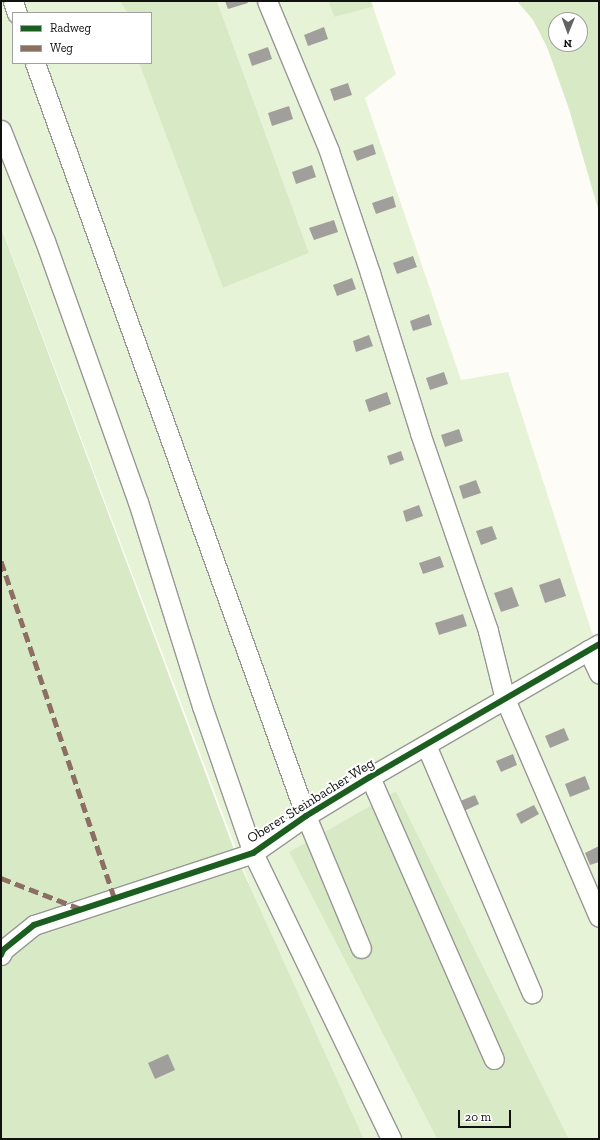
<!DOCTYPE html>
<html>
<head>
<meta charset="utf-8">
<style>
	body { margin:0 }
	#map { position:relative; width:600px; height:1140px; overflow:hidden; background:#fdfcf7; font-family:"Zilla Slab",serif }
	div>[style] { position:absolute }
	[style*='--x'] { left:calc(var(--x)*1px); top:calc(var(--y)*1px); width:calc(var(--w)*1px); rotate:calc(var(--a)*1deg) }
	.green>* { inset:0; background:#e7f3d7 }
	.forest>* { inset:0; background:#d8eac5 }
	.building>* { inset:0; background:#a19f9c }
	.roads { filter:drop-shadow(1px 0 #979795) drop-shadow(-1px 0 #979795) drop-shadow(0 1px #979795) drop-shadow(0 -1px #979795) }
	.minor>* { height:19px; margin:-9.5px; padding:0 9.5px; transform-origin:9.5px; border-radius:9.5px; background:#fffffe }
	.quiet>* { height:5px; margin-top:-2.5px; transform-origin:0; background:repeating-linear-gradient(90deg,#8d6e63 0 10px,transparent 0 15px) }
	.cycleway>* { height:6px; margin:-3px; padding:0 3px; transform-origin:3px; border-radius:3px; background:#1b5e20 }
	span { translate:-50% -50%; white-space:nowrap; text-align:center; line-height:1.15; -webkit-text-stroke:4px #fff; paint-order:stroke }
	.street-label { font-size:14px; color:#111 }
	.frame { position:absolute; inset:0; border:2px solid #111; pointer-events:none }
	.legend { position:absolute; left:12px; top:12px; width:140px; height:52px; box-sizing:border-box; background:#fff; border:1px solid #a0a0a0; margin:0; padding:5px 7px; list-style:none; font-size:12px; color:#111 }
	.legend li { display:flex; align-items:center; gap:8px; height:20px }
	.legend b { width:20px; border:1px solid #a0a0a0 }
	.north { position:absolute; left:548px; top:12px; width:40px; height:40px; box-sizing:border-box; background:#fff; border:1px solid #a0a0a0; border-radius:50%; rotate:181deg; font-size:11px; font-weight:700; line-height:16px; text-align:center; color:#111 }
	.north::after { content:''; display:block; margin:auto; width:14px; height:18px; background:#646362; clip-path:polygon(50% 0,100% 100%,50% 72%,0 100%) }
	.scale { position:absolute; left:458px; top:1110px; width:53px; height:18px; box-sizing:border-box; border:2px solid #111; border-top:0; padding-left:5px; font-size:12px; line-height:14px; white-space:nowrap; color:#111; -webkit-text-stroke:3px #fff; paint-order:stroke }
</style>
</head>
<body>
<div id="map">
	<div class="green">
		<i style="clip-path:polygon(1px 1px,120px 1px,127px 13px,13px 13px,13px 63px,139px 63px,223px 288px,309px 253px,217px 1px,328px 1px,334px 17px,373px 7px,396px 74px,365px 98px,461px 380px,508px 372px,592px 633px,599px 645px,599px 1139px,569px 1139px,396px 791px,289px 852px,437px 1139px,364px 1139px,252px 891px,1px 226px)"></i>
	</div>
	<div class="forest">
		<i style="clip-path:polygon(120px 1px,217px 1px,309px 253px,223px 288px,139px 63px,151px 63px,151px 13px,127px 13px)"></i>
		<i style="clip-path:polygon(328px 1px,371px 1px,373px 7px,334px 17px)"></i>
		<i style="clip-path:polygon(evenodd,517px 1px,599px 1px,599px 212px,569px 109px,547px 47px,533px 20px,517px 1px,556px 20px,580px 20px,580px 44px,556px 44px,556px 20px)"></i>
		<i style="clip-path:polygon(1px 227px,238px 860px,364px 1139px,1px 1139px)"></i>
		<i style="clip-path:polygon(396px 791px,569px 1139px,437px 1139px,289px 852px)"></i>
	</div>
	<div class="building">
		<i style="clip-path:polygon(225px 1px,247px 1px,248px 3px,228px 9px)"></i>
		<i style="clip-path:polygon(324px 27px,328px 39px,308px 46px,304px 35px)"></i>
		<i style="clip-path:polygon(268px 47px,272px 59px,252px 66px,248px 54px)"></i>
		<i style="clip-path:polygon(348px 83px,352px 95px,334px 101px,330px 89px)"></i>
		<i style="clip-path:polygon(289px 106px,293px 119px,272px 126px,268px 113px)"></i>
		<i style="clip-path:polygon(373px 144px,376px 154px,357px 161px,353px 151px)"></i>
		<i style="clip-path:polygon(312px 165px,316px 177px,296px 184px,292px 172px)"></i>
		<i style="clip-path:polygon(393px 196px,396px 207px,376px 214px,372px 203px)"></i>
		<i style="clip-path:polygon(334px 220px,338px 232px,314px 240px,309px 228px)"></i>
		<i style="clip-path:polygon(413px 256px,417px 267px,397px 274px,393px 263px)"></i>
		<i style="clip-path:polygon(352px 278px,356px 289px,337px 296px,333px 285px)"></i>
		<i style="clip-path:polygon(429px 314px,432px 325px,413px 331px,410px 321px)"></i>
		<i style="clip-path:polygon(369px 335px,373px 346px,356px 352px,353px 341px)"></i>
		<i style="clip-path:polygon(444px 372px,448px 384px,430px 390px,426px 378px)"></i>
		<i style="clip-path:polygon(387px 392px,391px 404px,369px 412px,365px 400px)"></i>
		<i style="clip-path:polygon(459px 429px,463px 441px,445px 447px,441px 435px)"></i>
		<i style="clip-path:polygon(401px 451px,404px 460px,390px 465px,387px 456px)"></i>
		<i style="clip-path:polygon(476px 480px,481px 493px,463px 499px,459px 486px)"></i>
		<i style="clip-path:polygon(419px 505px,423px 516px,406px 522px,403px 511px)"></i>
		<i style="clip-path:polygon(492px 526px,497px 539px,481px 545px,476px 531px)"></i>
		<i style="clip-path:polygon(440px 556px,444px 567px,423px 574px,419px 563px)"></i>
		<i style="clip-path:polygon(560px 578px,566px 596px,545px 603px,539px 585px)"></i>
		<i style="clip-path:polygon(512px 587px,519px 606px,501px 612px,494px 593px)"></i>
		<i style="clip-path:polygon(463px 614px,467px 626px,439px 635px,435px 623px)"></i>
		<i style="clip-path:polygon(564px 728px,569px 740px,550px 748px,545px 736px)"></i>
		<i style="clip-path:polygon(513px 754px,517px 765px,501px 772px,496px 761px)"></i>
		<i style="clip-path:polygon(585px 776px,590px 789px,570px 797px,565px 784px)"></i>
		<i style="clip-path:polygon(475px 795px,479px 804px,462px 812px,458px 802px)"></i>
		<i style="clip-path:polygon(534px 805px,539px 814px,521px 824px,516px 814px)"></i>
		<i style="clip-path:polygon(599px 846px,599px 862px,590px 865px,585px 853px)"></i>
		<i style="clip-path:polygon(168px 1054px,175px 1070px,155px 1079px,148px 1063px)"></i>
	</div>
	<div class="roads">
		<div class="minor">
			<i style="--x:13;--y:1;--w:13;--a:72"></i>
			<i style="--x:267;--y:1;--w:162;--a:67.5"></i>
			<i style="--x:329;--y:151;--w:129;--a:71.4"></i>
			<i style="--x:370;--y:273;--w:168;--a:72.6"></i>
			<i style="--x:420;--y:433;--w:209;--a:71"></i>
			<i style="--x:488;--y:631;--w:70;--a:76"></i>
			<i style="--x:505;--y:699;--w:237;--a:66.7"></i>
			<i style="--x:35;--y:63;--w:800;--a:70.21"></i>
			<i style="--x:306;--y:816;--w:143;--a:67.4"></i>
			<i style="--x:1;--y:130;--w:119;--a:68.4"></i>
			<i style="--x:45;--y:241;--w:277;--a:70.4"></i>
			<i style="--x:138;--y:502;--w:214;--a:72.6"></i>
			<i style="--x:202;--y:706;--w:156;--a:70.9"></i>
			<i style="--x:253;--y:853;--w:318;--a:64.2"></i>
			<i style="--x:588;--y:650;--w:26;--a:65"></i>
			<i style="--x:426;--y:745;--w:270;--a:66.9"></i>
			<i style="--x:370;--y:777;--w:308;--a:66.3"></i>
			<i style="--x:1;--y:955;--w:5;--a:-68"></i>
			<i style="--x:3;--y:950;--w:40;--a:-39"></i>
			<i style="--x:34;--y:925;--w:231;--a:-18.2"></i>
			<i style="--x:253;--y:853;--w:65;--a:-34.9"></i>
			<i style="--x:306;--y:816;--w:75;--a:-31.4"></i>
			<i style="--x:370;--y:777;--w:265;--a:-30.1"></i>
		</div>
	</div>
	<div class="quiet">
		<i style="--x:1;--y:561;--w:357;--a:71.4"></i>
		<i style="--x:1;--y:878;--w:86;--a:21.2"></i>
	</div>
	<div class="cycleway">
		<i style="--x:1;--y:955;--w:5;--a:-68"></i>
		<i style="--x:3;--y:950;--w:40;--a:-39"></i>
		<i style="--x:34;--y:925;--w:231;--a:-18.2"></i>
		<i style="--x:253;--y:853;--w:65;--a:-34.9"></i>
		<i style="--x:306;--y:816;--w:75;--a:-31.4"></i>
		<i style="--x:370;--y:777;--w:265;--a:-30.1"></i>
	</div>
	<div class="street-label">
		<span style="left:311px;top:801px;rotate:-32deg">Oberer Steinbacher Weg</span>
	</div>
	<div class="frame"></div>
	<ul class="legend">
	<li><b style="height:5px;background:#1b5e20"></b>Radweg</li>
	<li><b style="height:5px;background:#8d6e63"></b>Weg</li>
	</ul>
	<div class="north">N</div>
	<div class="scale">20 m</div>
</div>
</body>
</html>
